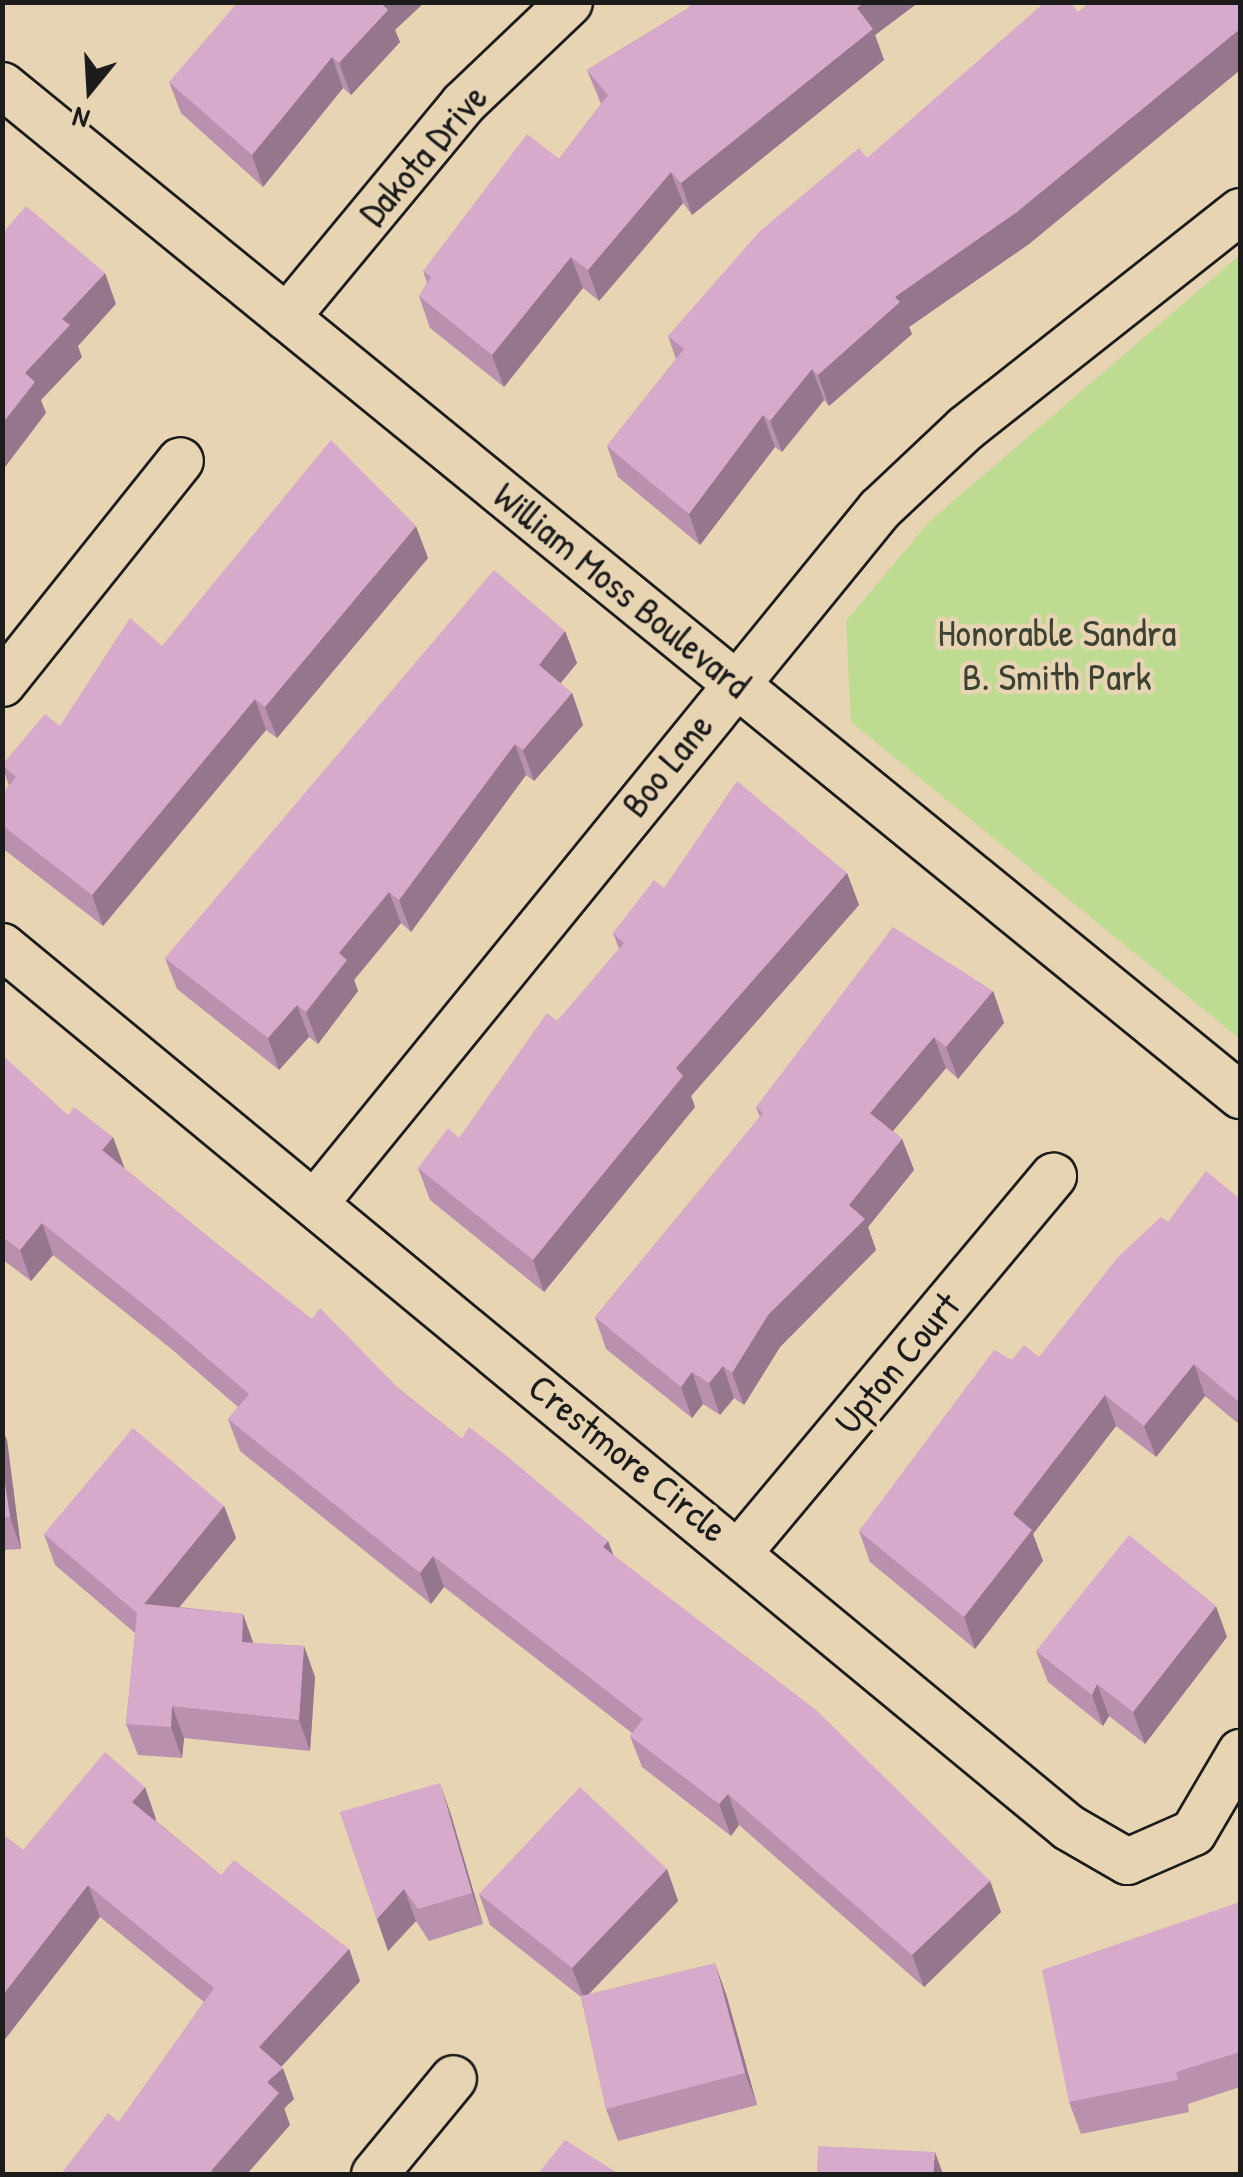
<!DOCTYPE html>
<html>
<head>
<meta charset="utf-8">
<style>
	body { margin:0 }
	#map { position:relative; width:1243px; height:2177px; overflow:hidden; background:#e7d4b2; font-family:"Patrick Hand",sans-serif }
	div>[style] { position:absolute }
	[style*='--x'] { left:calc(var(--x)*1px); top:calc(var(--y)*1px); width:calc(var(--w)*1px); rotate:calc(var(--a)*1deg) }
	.green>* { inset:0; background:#bedb92 }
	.roads { filter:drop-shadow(2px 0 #1c1c1c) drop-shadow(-2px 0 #1c1c1c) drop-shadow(0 2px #1c1c1c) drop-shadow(0 -2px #1c1c1c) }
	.minor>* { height:45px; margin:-22.5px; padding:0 22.5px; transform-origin:22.5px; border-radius:22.5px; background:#e7d4b2 }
	.wall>* { inset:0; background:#b991ae }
	.shaded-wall>* { inset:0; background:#96768d }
	.building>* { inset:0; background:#d7a9ca }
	span { translate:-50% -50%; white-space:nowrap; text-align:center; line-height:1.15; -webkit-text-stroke:9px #e7d4b2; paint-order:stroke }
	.street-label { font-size:38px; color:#1c1c1c }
	.park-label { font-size:38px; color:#3c4234 }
	.frame { position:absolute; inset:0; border:5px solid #1c1c1c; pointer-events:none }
	.north { position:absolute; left:40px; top:40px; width:100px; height:100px; -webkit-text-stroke:8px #e7d4b2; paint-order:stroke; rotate:198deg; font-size:28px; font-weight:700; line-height:40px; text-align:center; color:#1c1c1c }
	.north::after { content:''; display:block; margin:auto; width:35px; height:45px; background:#1c1c1c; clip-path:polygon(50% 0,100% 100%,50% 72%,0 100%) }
</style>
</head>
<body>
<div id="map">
	<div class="green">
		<i style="clip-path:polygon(1240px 255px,1240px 1039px,851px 722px,846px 621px,930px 521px)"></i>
	</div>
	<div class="roads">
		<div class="minor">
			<i style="--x:2;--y:85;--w:1598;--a:39.21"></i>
			<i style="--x:286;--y:317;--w:278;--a:-50.4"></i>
			<i style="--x:463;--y:103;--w:146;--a:-43.6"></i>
			<i style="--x:2;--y:683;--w:285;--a:-51.4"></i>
			<i style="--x:2;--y:946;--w:1383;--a:39.57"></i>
			<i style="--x:1068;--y:1827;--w:68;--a:30"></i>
			<i style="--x:1127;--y:1861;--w:72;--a:-23.7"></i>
			<i style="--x:1193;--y:1832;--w:93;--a:-59.6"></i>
			<i style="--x:315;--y:1202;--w:894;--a:-50.86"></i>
			<i style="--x:879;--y:509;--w:118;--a:-43.3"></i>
			<i style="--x:965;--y:428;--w:350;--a:-38.3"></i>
			<i style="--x:740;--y:1550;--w:488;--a:-50.1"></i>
			<i style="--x:374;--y:2174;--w:124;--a:-50.5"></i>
		</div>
	</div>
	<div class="wall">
		<i style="clip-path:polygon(694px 2px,919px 2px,875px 35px,884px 60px,692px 215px,683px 203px,599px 301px,583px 288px,504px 387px,430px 328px,419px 296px,427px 283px,423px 271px,559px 159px,601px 104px,587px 70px,687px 9px)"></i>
		<i style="clip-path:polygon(1240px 2px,1240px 70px,1029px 244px,909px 327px,912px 334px,829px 406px,824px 400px,782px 452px,775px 447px,700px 545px,618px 477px,607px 446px,676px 359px,668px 336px,867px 158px,1078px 12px)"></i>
		<i style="clip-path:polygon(395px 30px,400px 42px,351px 95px,343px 88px,263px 187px,181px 113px,169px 82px)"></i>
		<i style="clip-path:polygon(428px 558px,277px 738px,266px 730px,103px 926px,2px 848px,2px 795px,9px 786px,2px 765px,60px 726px,162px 646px)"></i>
		<i style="clip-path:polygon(565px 631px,577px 663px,560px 684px,572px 693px,583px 725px,534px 781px,526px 775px,411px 932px,401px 923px,354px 980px,358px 991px,318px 1044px,309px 1037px,279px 1070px,177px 989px,165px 958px)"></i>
		<i style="clip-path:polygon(847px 873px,859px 905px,691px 1096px,695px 1107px,544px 1292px,430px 1200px,418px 1168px,459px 1138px,619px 949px,613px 933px,664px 888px)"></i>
		<i style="clip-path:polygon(993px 991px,1004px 1023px,958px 1079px,946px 1068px,893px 1131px,902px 1139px,914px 1170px,868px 1227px,876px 1250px,780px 1347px,744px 1405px,734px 1398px,720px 1415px,703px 1404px,692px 1418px,606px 1349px,595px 1317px,760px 1117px,756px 1107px)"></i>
		<i style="clip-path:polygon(2px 1055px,125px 1169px,217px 1244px,462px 1439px,608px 1541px,613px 1555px,990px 1881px,1001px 1912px,924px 1987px,739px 1825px,731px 1836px,642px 1767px,630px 1736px,632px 1733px,444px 1587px,431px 1604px,240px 1451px,228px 1419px,238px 1407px,169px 1347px,53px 1255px,31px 1281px,2px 1259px)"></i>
		<i style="clip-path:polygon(1240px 1199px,1240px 1425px,1205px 1396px,1156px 1457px,1116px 1426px,1033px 1534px,1043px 1561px,975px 1649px,870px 1562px,859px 1531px,1012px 1360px,1039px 1357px,1168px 1222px)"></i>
		<i style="clip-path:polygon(2px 1429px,7px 1440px,21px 1549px,2px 1550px)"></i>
		<i style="clip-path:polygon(224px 1506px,236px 1538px,179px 1607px,243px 1614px,253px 1643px,304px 1646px,315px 1677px,310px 1751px,184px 1738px,182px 1758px,138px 1755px,126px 1724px,135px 1633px,55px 1565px,44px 1534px)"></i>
		<i style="clip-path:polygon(1227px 1637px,1145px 1744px,1109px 1716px,1103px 1726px,1048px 1682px,1036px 1651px)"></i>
		<i style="clip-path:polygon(340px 1812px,451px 1815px,483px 1924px,429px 1941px,416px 1921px,388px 1951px)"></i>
		<i style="clip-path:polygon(156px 1819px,155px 1820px,221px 1875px,349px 1949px,360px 1981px,281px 2067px,294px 2099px,284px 2109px,290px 2125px,119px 2122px,204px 2002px,100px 1917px,2px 2043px,2px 1834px,23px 1850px)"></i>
		<i style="clip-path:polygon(667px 1869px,678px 1901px,588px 1995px,726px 1994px,757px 2105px,618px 2141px,606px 2109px,581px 1997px,490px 1925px,479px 1894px)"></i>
		<i style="clip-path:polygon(1240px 1902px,1240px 2087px,1188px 2104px,1189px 2112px,1081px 2134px,1069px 2102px)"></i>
	</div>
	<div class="shaded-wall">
		<i style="clip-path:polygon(380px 2px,425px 2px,395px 30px,400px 42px,351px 95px,339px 63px)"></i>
		<i style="clip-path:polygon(865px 2px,919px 2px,875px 35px,884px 60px,692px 215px,681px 183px,857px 8px)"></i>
		<i style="clip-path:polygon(1240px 29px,1240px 70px,1029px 244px,909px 327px,912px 334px,829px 406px,818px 375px,895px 297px)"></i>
		<i style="clip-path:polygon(332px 57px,343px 88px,263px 187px,252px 155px)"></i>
		<i style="clip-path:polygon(671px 172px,683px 203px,599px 301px,588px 270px)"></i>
		<i style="clip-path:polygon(571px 257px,583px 288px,504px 387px,492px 355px)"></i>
		<i style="clip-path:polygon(105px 273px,116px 304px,78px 346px,82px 357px,41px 400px,46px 413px,2px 471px,2px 424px,25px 373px,62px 319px)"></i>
		<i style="clip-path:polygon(812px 369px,824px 400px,782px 452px,770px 421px)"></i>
		<i style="clip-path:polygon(763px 415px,775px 447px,700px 545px,689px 514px)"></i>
		<i style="clip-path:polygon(416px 526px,428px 558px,277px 738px,265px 707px)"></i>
		<i style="clip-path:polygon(565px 631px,577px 663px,550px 696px,539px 665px)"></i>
		<i style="clip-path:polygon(572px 693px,583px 725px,534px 781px,523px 750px)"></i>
		<i style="clip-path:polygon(255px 699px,266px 730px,103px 926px,92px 895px)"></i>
		<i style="clip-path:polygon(515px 744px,526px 775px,411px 932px,399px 900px)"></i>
		<i style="clip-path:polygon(847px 873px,859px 905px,691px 1096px,695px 1107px,544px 1292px,533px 1260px,676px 1068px)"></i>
		<i style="clip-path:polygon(389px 892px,401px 923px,354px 980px,358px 991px,318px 1044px,306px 1012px,339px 953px)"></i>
		<i style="clip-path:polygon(993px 991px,1004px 1023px,958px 1079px,946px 1047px)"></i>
		<i style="clip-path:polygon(297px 1005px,309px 1037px,279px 1070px,268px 1038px)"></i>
		<i style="clip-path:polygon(934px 1037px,946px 1068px,882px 1144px,870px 1113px)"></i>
		<i style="clip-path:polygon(113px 1137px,125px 1169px,102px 1150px)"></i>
		<i style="clip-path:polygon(902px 1139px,914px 1170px,868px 1227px,876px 1250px,780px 1347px,744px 1405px,732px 1373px,768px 1315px,849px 1205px)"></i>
		<i style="clip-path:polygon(42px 1223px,53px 1255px,31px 1281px,20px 1250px)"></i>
		<i style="clip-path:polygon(1194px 1364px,1205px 1396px,1156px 1457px,1144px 1426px)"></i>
		<i style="clip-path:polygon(723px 1366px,734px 1398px,720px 1415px,709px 1383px)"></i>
		<i style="clip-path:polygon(692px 1372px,703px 1404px,692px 1418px,681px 1387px)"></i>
		<i style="clip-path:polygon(1105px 1395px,1116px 1426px,1033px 1534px,1043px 1561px,975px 1649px,964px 1617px,1013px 1514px)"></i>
		<i style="clip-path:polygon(2px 1429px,7px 1440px,21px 1549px,10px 1517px,2px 1463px)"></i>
		<i style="clip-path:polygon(224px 1506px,236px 1538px,156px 1636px,144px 1604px)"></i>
		<i style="clip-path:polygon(608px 1541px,620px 1572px,603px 1547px)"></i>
		<i style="clip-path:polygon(433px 1556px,444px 1587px,431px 1604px,420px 1573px)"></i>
		<i style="clip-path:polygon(1216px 1606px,1227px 1637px,1145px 1744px,1133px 1712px)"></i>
		<i style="clip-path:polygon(243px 1614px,254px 1645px,242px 1642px)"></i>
		<i style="clip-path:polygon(304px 1646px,315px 1677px,310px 1751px,299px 1720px)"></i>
		<i style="clip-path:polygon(1097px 1684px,1109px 1716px,1103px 1726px,1092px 1695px)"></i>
		<i style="clip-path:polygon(172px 1706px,184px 1738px,182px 1758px,171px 1727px)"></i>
		<i style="clip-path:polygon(440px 1783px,451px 1815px,483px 1924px,472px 1893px)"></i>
		<i style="clip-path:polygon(145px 1787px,156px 1819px,144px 1834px,132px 1802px)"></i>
		<i style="clip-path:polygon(728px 1794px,739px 1825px,731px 1836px,719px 1804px)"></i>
		<i style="clip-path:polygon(667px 1869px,678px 1901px,584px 1999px,572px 1968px)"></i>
		<i style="clip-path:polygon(990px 1881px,1001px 1912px,924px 1987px,912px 1955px)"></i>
		<i style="clip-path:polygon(88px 1885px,100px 1917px,2px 2043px,2px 1996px)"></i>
		<i style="clip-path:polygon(404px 1889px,416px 1921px,388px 1951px,377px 1919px)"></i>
		<i style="clip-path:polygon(349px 1949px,360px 1981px,270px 2079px,259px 2047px)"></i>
		<i style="clip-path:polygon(715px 1963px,726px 1994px,757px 2105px,745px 2073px)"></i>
		<i style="clip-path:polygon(283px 2068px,294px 2099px,284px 2108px,290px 2125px,247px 2174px,213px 2174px,211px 2171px,267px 2082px)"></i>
		<i style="clip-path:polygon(935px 2152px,943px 2174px,933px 2174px)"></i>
	</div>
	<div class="building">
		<i style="clip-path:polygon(238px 2px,380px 2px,388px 10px,339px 63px,332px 57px,252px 155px,169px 82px)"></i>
		<i style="clip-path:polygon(694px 2px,865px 2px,857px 8px,873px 29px,681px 183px,671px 172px,588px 270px,571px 257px,492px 355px,419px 296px,431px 277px,423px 271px,527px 134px,559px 159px,608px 95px,587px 70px,687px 9px)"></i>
		<i style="clip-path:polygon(1045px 2px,1070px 2px,1078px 12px,1090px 2px,1240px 2px,1240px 29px,1017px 212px,895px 297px,900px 302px,818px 375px,812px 369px,770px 421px,763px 415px,689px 514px,607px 446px,684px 349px,668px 336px,760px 231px,859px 148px,867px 158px)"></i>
		<i style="clip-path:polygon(26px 206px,105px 273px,62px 319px,70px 325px,25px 373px,35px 382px,2px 424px,2px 234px)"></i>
		<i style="clip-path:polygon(331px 440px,416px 526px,265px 707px,255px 699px,92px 895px,2px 825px,2px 795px,16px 777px,2px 765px,45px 714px,60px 726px,130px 618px,162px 646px)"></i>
		<i style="clip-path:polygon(494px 570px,565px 631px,539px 665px,572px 693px,523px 750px,515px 744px,399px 900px,389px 892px,339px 953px,347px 960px,306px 1012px,297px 1005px,268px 1038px,165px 958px)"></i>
		<i style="clip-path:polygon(737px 781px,847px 873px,676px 1068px,683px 1076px,533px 1260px,418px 1168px,448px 1128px,459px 1138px,547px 1013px,557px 1021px,624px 943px,613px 933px,654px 880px,664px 888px)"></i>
		<i style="clip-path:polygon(893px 927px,993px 991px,946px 1047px,934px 1037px,870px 1113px,902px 1139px,849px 1205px,865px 1219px,768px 1315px,732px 1373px,723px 1366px,709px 1383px,692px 1372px,681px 1387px,595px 1317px,763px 1113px,756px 1107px)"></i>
		<i style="clip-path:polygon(2px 1055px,68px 1115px,74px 1107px,113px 1137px,102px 1150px,217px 1244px,312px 1319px,320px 1308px,401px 1391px,462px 1439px,469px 1427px,508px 1457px,608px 1541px,603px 1547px,816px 1710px,990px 1881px,912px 1955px,728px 1794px,719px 1804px,630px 1736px,643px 1719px,433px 1556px,420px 1573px,228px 1419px,249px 1394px,158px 1316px,42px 1223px,20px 1250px,2px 1236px)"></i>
		<i style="clip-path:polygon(1206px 1171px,1240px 1199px,1240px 1403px,1194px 1364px,1144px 1426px,1105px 1395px,1013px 1514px,1032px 1530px,964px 1617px,859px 1531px,994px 1350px,1012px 1360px,1024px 1345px,1039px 1357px,1118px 1257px,1161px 1217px,1168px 1222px)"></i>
		<i style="clip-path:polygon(133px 1428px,224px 1506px,144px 1604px,243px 1614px,242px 1642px,304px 1646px,299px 1720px,172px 1706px,171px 1727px,126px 1724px,137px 1613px,44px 1534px)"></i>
		<i style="clip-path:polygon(2px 1463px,10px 1517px,2px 1517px)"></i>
		<i style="clip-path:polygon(1129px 1535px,1216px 1606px,1133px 1712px,1097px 1684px,1092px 1695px,1036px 1651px)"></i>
		<i style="clip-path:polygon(105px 1752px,145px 1787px,132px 1802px,221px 1875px,234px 1860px,349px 1949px,259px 2047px,283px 2068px,267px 2082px,279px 2093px,211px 2171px,217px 2174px,61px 2174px,108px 2113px,119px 2122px,214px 1988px,88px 1885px,2px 1996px,2px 1834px,23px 1850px)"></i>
		<i style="clip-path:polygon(440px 1783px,472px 1893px,418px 1909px,404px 1889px,377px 1919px,340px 1812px)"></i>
		<i style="clip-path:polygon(580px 1787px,667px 1869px,572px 1968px,479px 1894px)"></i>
		<i style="clip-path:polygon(1240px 1902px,1240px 2052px,1176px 2072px,1178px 2080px,1069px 2102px,1042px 1970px)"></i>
		<i style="clip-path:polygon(715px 1963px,745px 2073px,606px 2109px,581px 1996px)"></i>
		<i style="clip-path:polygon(565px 2140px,619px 2174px,538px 2174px)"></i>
		<i style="clip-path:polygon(818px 2146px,935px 2152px,933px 2174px,817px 2174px)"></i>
	</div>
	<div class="street-label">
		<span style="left:423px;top:155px;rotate:-49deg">Dakota Drive</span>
		<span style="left:622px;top:590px;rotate:39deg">William Moss Boulevard</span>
		<span style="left:667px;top:765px;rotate:-51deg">Boo Lane</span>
		<span style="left:897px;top:1363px;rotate:-50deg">Upton Court</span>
		<span style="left:628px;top:1458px;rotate:39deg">Crestmore Circle</span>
	</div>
	<div class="park-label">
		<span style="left:1057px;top:655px">Honorable Sandra<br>B. Smith Park</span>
	</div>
	<div class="frame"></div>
	<div class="north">N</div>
</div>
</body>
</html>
